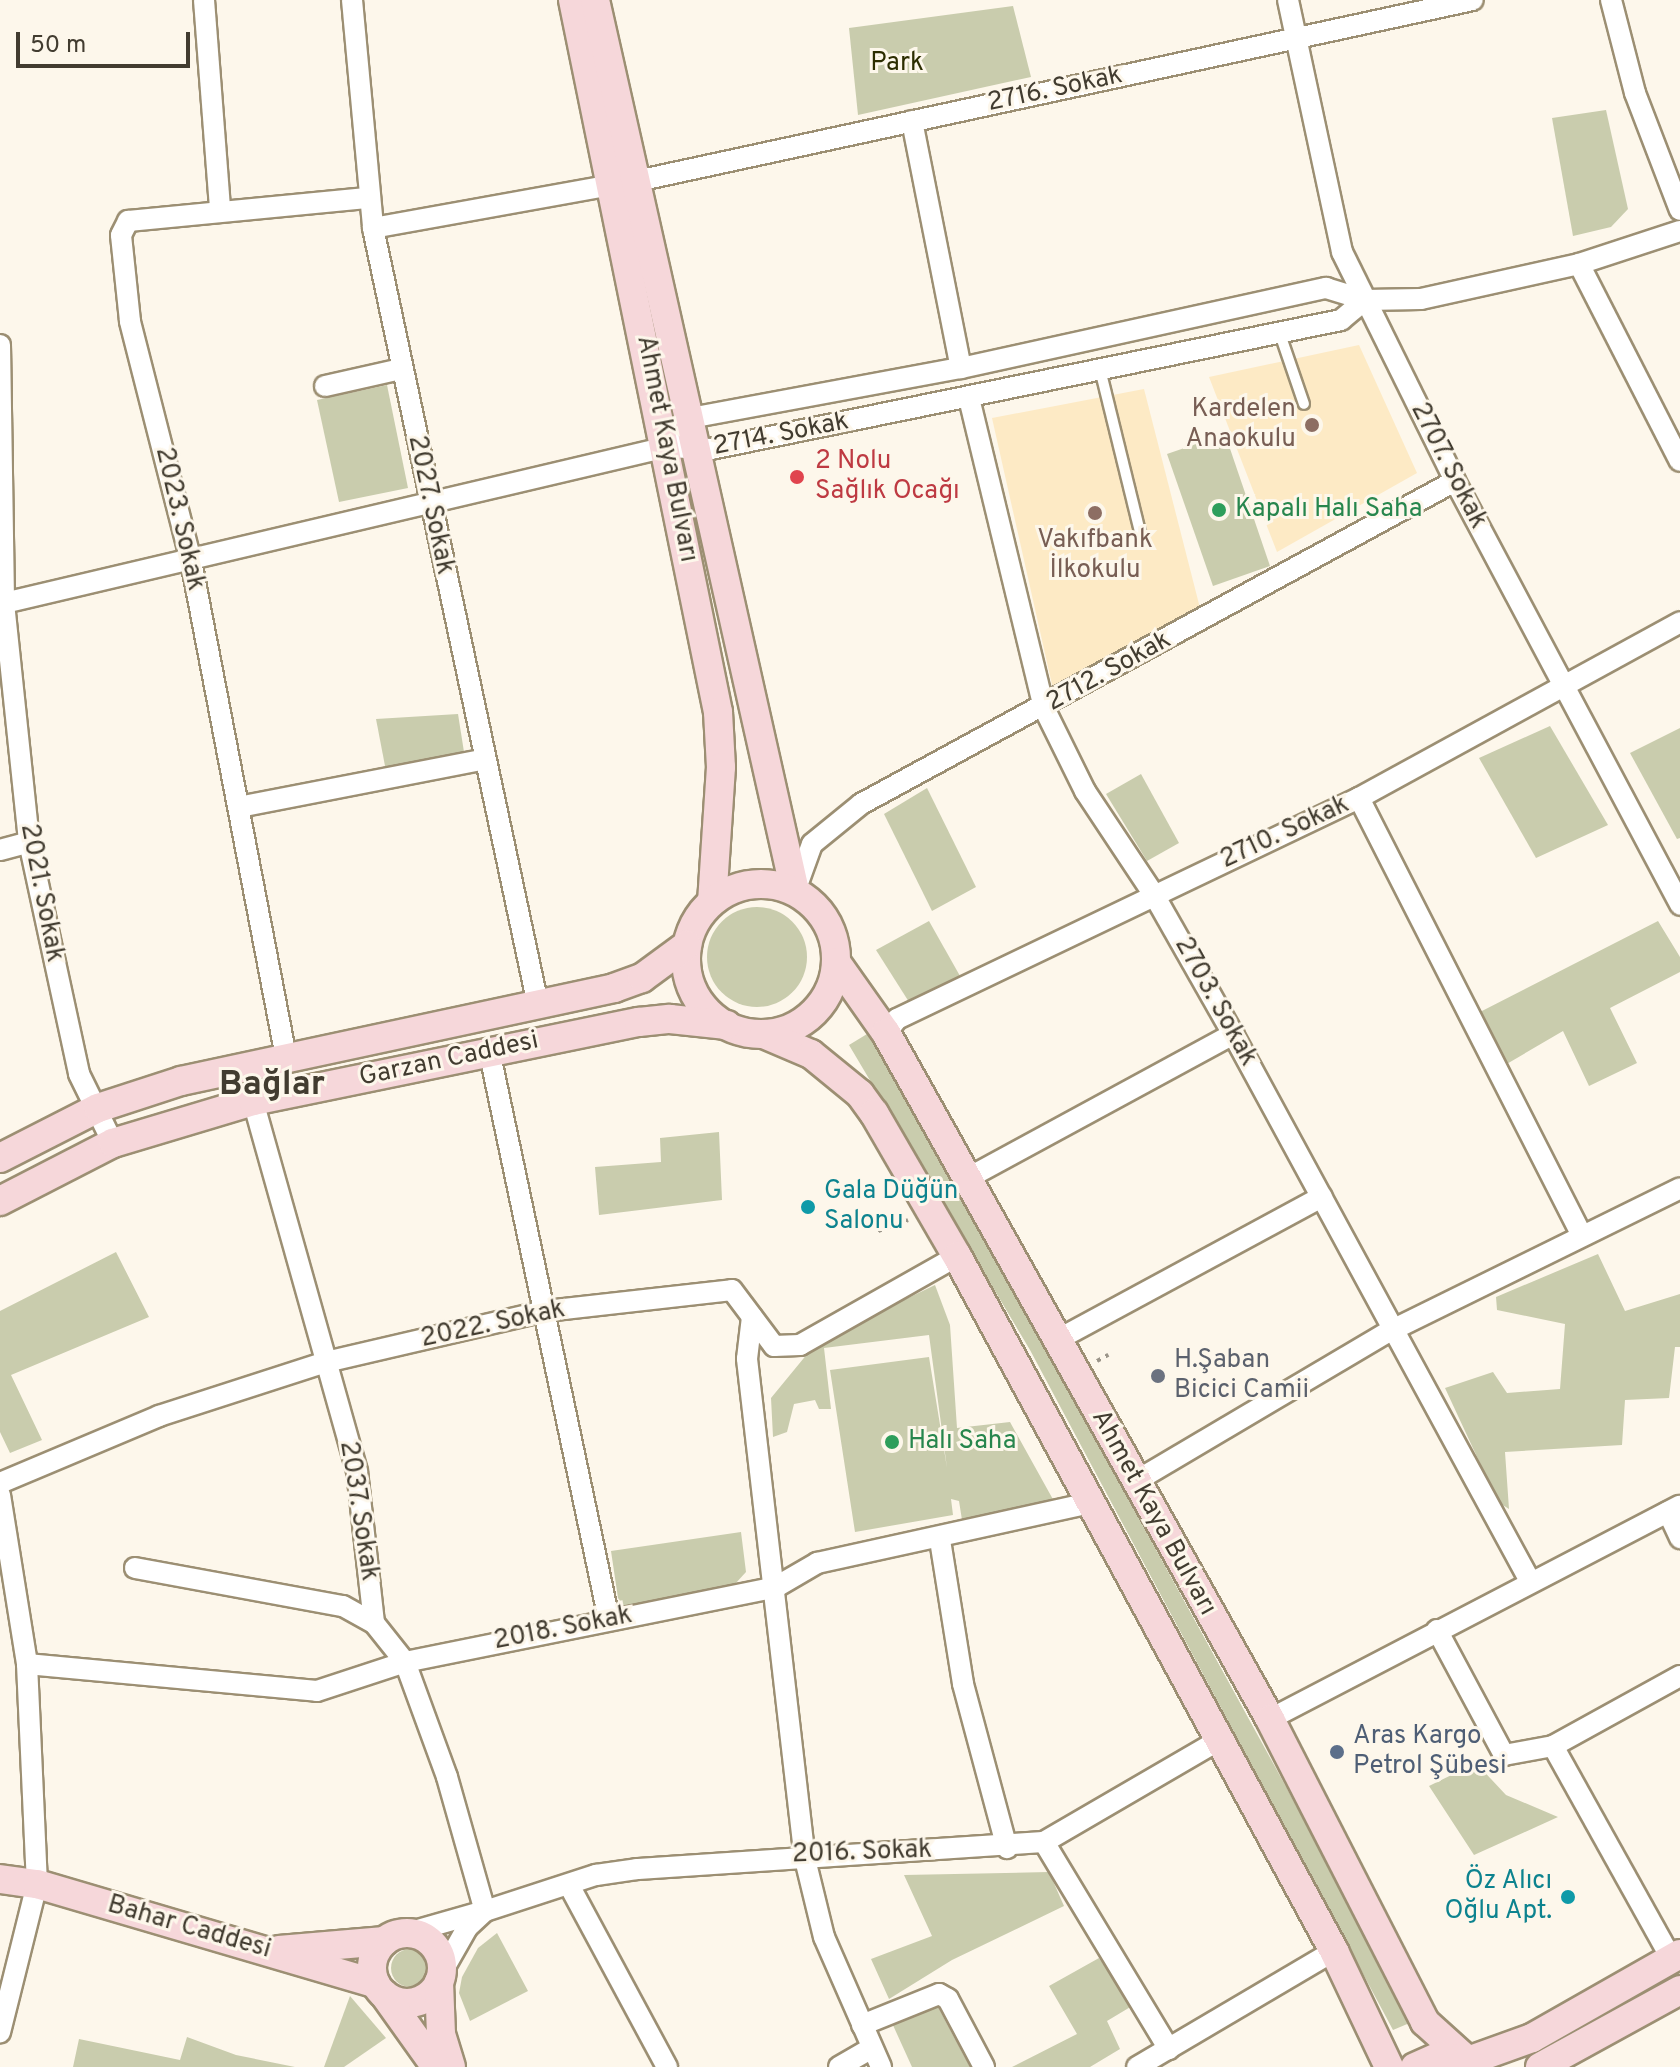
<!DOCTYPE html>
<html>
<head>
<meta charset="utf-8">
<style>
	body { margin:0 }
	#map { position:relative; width:1680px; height:2067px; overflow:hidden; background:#fdf7eb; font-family:Overpass,sans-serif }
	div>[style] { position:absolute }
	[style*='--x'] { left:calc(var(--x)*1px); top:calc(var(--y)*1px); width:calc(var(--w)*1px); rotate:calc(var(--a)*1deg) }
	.built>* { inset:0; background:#fdeac5 }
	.green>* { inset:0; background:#c9ccad }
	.round { border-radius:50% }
	.path>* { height:4px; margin-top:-2px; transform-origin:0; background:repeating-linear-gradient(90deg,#9b9589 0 4px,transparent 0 10px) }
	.roads { filter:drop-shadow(2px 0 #9c8f73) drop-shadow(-2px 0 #9c8f73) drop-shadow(0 2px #9c8f73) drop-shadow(0 -2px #9c8f73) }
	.lane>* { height:10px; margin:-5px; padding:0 5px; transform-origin:5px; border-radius:5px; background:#fff }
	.street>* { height:20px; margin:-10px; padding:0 10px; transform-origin:10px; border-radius:10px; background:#fff }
	.secondary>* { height:28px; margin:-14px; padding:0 14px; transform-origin:14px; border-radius:14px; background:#f6d7da }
	.secondary>.ring { margin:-14px; padding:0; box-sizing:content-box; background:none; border:28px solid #f6d7da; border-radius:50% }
	.dots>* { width:22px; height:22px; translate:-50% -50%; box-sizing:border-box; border:4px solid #fdf7eb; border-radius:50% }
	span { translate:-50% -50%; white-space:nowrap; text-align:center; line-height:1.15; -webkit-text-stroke:6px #fdf7eb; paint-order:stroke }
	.park-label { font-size:26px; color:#2c2d00 }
	.street-label { font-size:26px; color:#423c30 }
	.education-label { font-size:26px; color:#785e54 }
	.right { translate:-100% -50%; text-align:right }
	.health-label { font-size:26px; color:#be3a42 }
	.left { translate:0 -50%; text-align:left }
	.leisure-label { font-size:26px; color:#27864d }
	.culture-label { font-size:26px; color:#0d838f }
	.worship-label { font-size:26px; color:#5b616d }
	.service-label { font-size:26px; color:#4e5e75 }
	.district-label { font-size:34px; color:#423c30; font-weight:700 }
	.scale { position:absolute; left:16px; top:32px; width:174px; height:36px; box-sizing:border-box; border:4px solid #423c30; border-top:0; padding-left:10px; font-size:24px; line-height:28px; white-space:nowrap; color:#423c30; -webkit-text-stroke:6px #fdf7eb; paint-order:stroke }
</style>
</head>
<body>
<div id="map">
	<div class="built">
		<i style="clip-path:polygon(1359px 345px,1417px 473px,1277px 552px,1209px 377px)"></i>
		<i style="clip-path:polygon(1144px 389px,1200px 608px,1053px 689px,992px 418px)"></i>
	</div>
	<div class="green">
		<i style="clip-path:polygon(1013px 6px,1031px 77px,858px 115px,849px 28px)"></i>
		<i style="clip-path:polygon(1606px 110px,1628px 209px,1611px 227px,1573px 236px,1552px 118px)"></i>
		<i style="clip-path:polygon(387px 385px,408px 488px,339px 502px,317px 400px)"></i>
		<i style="clip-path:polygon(1225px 434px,1270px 566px,1213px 586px,1167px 454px)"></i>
		<i style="clip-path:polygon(458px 714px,464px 752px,386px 771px,376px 719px)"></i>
		<i style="clip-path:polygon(1550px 726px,1608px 825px,1536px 858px,1479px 758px)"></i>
		<i style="clip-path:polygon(1680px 728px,1680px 838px,1677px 839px,1630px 753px)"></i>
		<i style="clip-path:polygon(1141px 774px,1179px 843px,1147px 861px,1106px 794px)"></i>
		<i style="clip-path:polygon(927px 788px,976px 887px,932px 911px,884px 814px)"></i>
		<i class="round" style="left:707px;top:907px;width:100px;height:100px"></i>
		<i style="clip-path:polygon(929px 921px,960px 976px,909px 1002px,876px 950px)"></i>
		<i style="clip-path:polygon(1658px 921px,1680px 957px,1680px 972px,1610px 1008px,1637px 1063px,1589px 1086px,1563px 1031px,1505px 1065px,1480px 1012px)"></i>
		<i style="clip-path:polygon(872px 1031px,1285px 1785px,1412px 2022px,1393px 2030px,1030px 1350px,849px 1045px)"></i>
		<i style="clip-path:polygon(719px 1132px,722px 1200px,599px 1215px,595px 1167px,661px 1162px,660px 1138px)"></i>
		<i style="clip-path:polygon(116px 1252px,149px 1317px,11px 1375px,42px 1440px,10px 1453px,0 1432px,0 1311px)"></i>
		<i style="clip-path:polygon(1598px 1254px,1625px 1311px,1680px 1294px,1680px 1347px,1675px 1347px,1669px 1398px,1625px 1400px,1622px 1445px,1505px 1452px,1509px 1509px,1498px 1502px,1445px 1388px,1493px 1372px,1507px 1393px,1560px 1389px,1565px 1324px,1497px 1310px,1496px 1297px)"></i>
		<i style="clip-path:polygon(935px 1285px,950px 1325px,957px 1428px,1010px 1422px,1055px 1503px,962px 1520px,959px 1501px,951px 1499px,953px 1515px,855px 1532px,830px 1370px,929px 1357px,947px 1468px,929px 1335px,824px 1348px,831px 1409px,819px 1409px,815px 1400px,794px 1404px,787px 1432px,773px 1437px,771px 1398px,817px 1342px)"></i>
		<i style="clip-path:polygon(741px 1532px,746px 1572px,735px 1584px,624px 1606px,618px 1598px,611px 1551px)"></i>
		<i style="clip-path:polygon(1476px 1763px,1506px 1795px,1558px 1817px,1474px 1855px,1429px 1786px)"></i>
		<i style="clip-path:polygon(1049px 1872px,1064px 1906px,952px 1960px,889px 1999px,871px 1959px,932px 1936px,904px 1875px)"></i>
		<i style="clip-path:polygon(497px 1933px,528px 1991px,470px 2021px,459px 1993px,462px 1977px,478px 1948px)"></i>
		<i class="round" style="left:391px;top:1949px;width:38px;height:38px"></i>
		<i style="clip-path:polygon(1099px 1958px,1132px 2006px,1107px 2021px,1120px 2049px,1090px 2067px,1012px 2067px,1077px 2034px,1049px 1986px)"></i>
		<i style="clip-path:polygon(350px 1996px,386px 2038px,344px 2067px,324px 2067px)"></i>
		<i style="clip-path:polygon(938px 2007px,970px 2067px,912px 2067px,892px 2023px)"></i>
		<i style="clip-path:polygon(187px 2037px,236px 2055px,295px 2067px,73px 2067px,79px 2039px,180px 2060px)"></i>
	</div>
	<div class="path">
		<i style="--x:878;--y:1231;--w:32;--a:-20"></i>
		<i style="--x:1097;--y:1361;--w:13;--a:-29"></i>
	</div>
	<div class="roads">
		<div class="lane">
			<i style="--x:1279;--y:331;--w:77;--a:71.1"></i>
			<i style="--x:1100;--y:369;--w:172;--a:76.2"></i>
		</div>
		<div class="street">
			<i style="--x:204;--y:0;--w:211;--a:85.6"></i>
			<i style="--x:352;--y:0;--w:229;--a:84.7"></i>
			<i style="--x:373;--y:228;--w:794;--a:78.01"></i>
			<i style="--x:1288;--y:0;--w:258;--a:77.9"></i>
			<i style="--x:1342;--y:252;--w:255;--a:63.7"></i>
			<i style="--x:1455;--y:481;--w:480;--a:62"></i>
			<i style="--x:1611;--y:0;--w:96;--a:75.5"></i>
			<i style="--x:1635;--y:93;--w:125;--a:69"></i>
			<i style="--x:912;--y:121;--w:252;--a:78.8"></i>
			<i style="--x:637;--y:181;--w:855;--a:-12.22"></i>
			<i style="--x:373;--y:228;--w:244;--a:-10.2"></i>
			<i style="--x:1579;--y:264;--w:221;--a:62.9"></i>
			<i style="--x:0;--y:345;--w:258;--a:89.1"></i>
			<i style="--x:4;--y:603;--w:240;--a:84"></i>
			<i style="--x:29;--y:842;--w:237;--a:77.8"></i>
			<i style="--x:79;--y:1074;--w:77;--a:63.8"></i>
			<i style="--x:325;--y:386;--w:78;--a:-12.6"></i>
			<i style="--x:969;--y:398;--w:319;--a:76.4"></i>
			<i style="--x:1044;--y:708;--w:93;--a:63.7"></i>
			<i style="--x:1085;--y:791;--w:125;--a:56.4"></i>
			<i style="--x:1154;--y:895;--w:160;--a:60.4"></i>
			<i style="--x:1233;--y:1034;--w:622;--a:61.5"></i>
			<i style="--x:667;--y:447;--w:35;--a:-53"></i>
			<i style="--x:688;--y:419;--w:13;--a:-13"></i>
			<i style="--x:701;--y:416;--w:264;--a:-10.5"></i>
			<i style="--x:961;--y:368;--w:374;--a:-12.4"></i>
			<i style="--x:1326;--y:288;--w:41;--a:17.1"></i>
			<i style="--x:1365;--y:300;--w:56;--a:-1"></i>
			<i style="--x:1421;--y:299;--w:162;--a:-12.5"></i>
			<i style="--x:1579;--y:264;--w:106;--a:-18.1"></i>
			<i style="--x:0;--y:604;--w:685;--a:-13.25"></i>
			<i style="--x:667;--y:447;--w:44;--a:2.6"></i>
			<i style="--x:711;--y:449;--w:643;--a:-11.57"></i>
			<i style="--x:1341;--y:320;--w:31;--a:-40"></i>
			<i style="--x:1359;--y:798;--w:491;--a:63"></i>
			<i style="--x:239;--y:807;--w:251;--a:-11"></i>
			<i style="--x:0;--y:850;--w:30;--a:-15"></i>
			<i style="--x:795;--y:891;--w:50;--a:-70.1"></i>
			<i style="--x:812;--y:844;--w:63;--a:-39.2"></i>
			<i style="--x:861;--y:804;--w:676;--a:-28.54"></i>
			<i style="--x:886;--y:1033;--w:18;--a:-52"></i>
			<i style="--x:897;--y:1019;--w:512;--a:-25.56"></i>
			<i style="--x:1359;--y:798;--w:366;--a:-28.7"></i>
			<i style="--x:489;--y:1050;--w:582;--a:78.11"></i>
			<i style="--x:286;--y:1057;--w:505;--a:-100.84"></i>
			<i style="--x:191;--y:561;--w:248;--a:-104.3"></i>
			<i style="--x:130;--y:321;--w:86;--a:-96"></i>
			<i style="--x:121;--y:235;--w:16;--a:-63"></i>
			<i style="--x:128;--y:221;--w:240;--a:-5.5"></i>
			<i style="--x:253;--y:1101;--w:384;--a:74.3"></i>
			<i style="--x:357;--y:1471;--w:153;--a:83.6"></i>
			<i style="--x:374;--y:1623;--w:50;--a:51.5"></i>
			<i style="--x:405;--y:1662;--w:122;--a:69.9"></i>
			<i style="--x:447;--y:1777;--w:139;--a:74.2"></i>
			<i style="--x:485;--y:1911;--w:117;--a:-18"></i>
			<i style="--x:596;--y:1875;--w:41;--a:-8.3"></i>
			<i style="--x:637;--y:1869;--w:408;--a:-3.8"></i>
			<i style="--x:1044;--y:1842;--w:203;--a:-30.2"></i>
			<i style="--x:968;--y:1178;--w:302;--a:-28.5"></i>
			<i style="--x:752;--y:1317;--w:42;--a:96.8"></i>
			<i style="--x:747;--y:1359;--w:499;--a:83.4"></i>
			<i style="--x:804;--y:1855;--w:84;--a:76.3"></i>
			<i style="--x:824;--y:1937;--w:142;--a:66.3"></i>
			<i style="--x:1057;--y:1340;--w:301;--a:-28.4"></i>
			<i style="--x:1136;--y:1481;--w:295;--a:-30.6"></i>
			<i style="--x:1390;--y:1331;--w:323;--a:-26.2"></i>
			<i style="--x:0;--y:1483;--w:173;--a:-22.8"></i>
			<i style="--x:159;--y:1416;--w:176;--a:-17.9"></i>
			<i style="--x:326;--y:1362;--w:226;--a:-13.1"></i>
			<i style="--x:546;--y:1311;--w:187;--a:-6.4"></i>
			<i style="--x:732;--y:1290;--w:70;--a:53.1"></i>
			<i style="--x:774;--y:1346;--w:26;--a:-2"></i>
			<i style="--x:800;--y:1345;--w:180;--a:-29.5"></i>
			<i style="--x:0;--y:1495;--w:171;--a:80.9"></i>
			<i style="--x:27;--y:1664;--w:220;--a:87.4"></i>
			<i style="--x:37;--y:1884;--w:153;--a:104"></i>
			<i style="--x:1668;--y:1512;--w:29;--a:65"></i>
			<i style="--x:940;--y:1540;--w:146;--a:80.9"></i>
			<i style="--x:963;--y:1684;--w:170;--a:75"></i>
			<i style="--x:135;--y:1568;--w:211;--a:10.4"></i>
			<i style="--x:343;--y:1606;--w:35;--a:29"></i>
			<i style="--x:1437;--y:1630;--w:142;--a:61.8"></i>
			<i style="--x:1504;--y:1755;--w:50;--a:-10.4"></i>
			<i style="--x:1553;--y:1746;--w:243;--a:60.9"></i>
			<i style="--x:27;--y:1664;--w:291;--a:5.3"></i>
			<i style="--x:317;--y:1691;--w:93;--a:-18.2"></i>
			<i style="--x:405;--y:1662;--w:379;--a:-11.4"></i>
			<i style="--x:776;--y:1587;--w:48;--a:-30.3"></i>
			<i style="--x:817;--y:1563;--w:280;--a:-12.4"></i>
			<i style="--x:1270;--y:1719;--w:462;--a:-27.5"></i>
			<i style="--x:1553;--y:1746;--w:145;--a:-28.9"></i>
			<i style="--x:1044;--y:1842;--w:242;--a:58.9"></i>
			<i style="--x:569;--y:1885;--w:207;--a:61.7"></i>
			<i style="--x:407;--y:1933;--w:81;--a:-15.8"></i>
			<i style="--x:485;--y:1911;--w:25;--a:137"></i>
			<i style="--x:467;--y:1928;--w:51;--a:119.6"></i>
			<i style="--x:862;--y:2025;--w:83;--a:-21.9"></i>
			<i style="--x:939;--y:1994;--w:10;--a:29"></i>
			<i style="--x:948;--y:1999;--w:77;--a:62.1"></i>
			<i style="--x:839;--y:2067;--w:38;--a:-30"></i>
			<i style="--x:1137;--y:2067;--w:229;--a:-30.5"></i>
		</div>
		<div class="secondary">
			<i style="--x:573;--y:0;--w:727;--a:78.49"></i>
			<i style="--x:718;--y:712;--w:55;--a:86.9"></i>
			<i style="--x:721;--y:767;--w:134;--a:93.8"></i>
			<i style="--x:595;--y:0;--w:913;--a:77.35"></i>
			<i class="ring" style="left:686px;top:884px;width:122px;height:122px"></i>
			<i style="--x:836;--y:962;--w:87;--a:54.8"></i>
			<i style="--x:886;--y:1033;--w:786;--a:60.76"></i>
			<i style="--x:1270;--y:1719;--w:340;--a:62.9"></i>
			<i style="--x:1425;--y:2022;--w:58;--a:42.2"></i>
			<i style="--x:1468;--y:2061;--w:68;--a:-19.8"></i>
			<i style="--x:1532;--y:2038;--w:170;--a:-29.6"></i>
			<i style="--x:764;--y:1034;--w:51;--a:23.1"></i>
			<i style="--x:811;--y:1054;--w:63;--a:39.2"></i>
			<i style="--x:860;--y:1094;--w:24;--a:54"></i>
			<i style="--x:874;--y:1113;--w:165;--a:59.9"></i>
			<i style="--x:957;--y:1256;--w:791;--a:61.52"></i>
			<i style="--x:1334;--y:1951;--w:128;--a:64.6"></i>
			<i style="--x:0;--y:1158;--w:110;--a:-27"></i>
			<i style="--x:98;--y:1108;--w:87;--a:-18"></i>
			<i style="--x:181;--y:1081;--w:443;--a:-12.1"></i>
			<i style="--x:614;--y:988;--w:30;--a:-20"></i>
			<i style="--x:642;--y:978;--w:56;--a:-36.3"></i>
			<i style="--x:0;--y:1201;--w:127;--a:-27.2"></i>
			<i style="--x:113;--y:1143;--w:146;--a:-16.7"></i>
			<i style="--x:253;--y:1101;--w:394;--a:-11.6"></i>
			<i style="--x:639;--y:1022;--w:31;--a:-6"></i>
			<i style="--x:670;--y:1019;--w:57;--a:6"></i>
			<i style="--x:0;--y:1879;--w:37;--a:8"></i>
			<i style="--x:37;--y:1884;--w:353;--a:16.4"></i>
			<i class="ring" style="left:372px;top:1933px;width:42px;height:42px"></i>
			<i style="--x:279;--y:1950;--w:106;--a:-4.9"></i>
			<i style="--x:439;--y:1982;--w:52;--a:87.8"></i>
			<i style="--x:441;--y:2034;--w:34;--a:73"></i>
			<i style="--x:384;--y:1994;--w:90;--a:54.5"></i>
			<i style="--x:1415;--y:2067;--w:27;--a:-24"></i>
			<i style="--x:1440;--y:2056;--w:29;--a:10"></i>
			<i style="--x:1540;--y:2067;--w:160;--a:-28.8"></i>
		</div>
	</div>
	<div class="dots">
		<i style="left:1312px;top:425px;background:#8d6e63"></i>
		<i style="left:797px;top:477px;background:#e0444e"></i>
		<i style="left:1219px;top:510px;background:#2e9e5b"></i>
		<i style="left:1095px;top:513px;background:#8d6e63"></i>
		<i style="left:808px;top:1207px;background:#0f9aa8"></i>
		<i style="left:1158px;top:1376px;background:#6b7280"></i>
		<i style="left:892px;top:1442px;background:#2e9e5b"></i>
		<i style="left:1337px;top:1752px;background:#5c6f8a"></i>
		<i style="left:1568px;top:1897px;background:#0f9aa8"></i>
	</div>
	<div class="park-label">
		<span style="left:897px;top:64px">Park</span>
	</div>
	<div class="street-label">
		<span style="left:1055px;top:90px;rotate:-12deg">2716. Sokak</span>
		<span style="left:781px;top:435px;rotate:-11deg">2714. Sokak</span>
		<span style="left:666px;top:449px;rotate:79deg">Ahmet Kaya Bulvarı</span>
		<span style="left:1448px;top:466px;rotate:63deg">2707. Sokak</span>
		<span style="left:430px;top:505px;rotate:78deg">2027. Sokak</span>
		<span style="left:179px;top:519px;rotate:77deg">2023. Sokak</span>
		<span style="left:1109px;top:672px;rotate:-29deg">2712. Sokak</span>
		<span style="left:1285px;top:833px;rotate:-25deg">2710. Sokak</span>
		<span style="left:41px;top:893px;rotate:79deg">2021. Sokak</span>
		<span style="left:1215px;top:1002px;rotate:61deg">2703. Sokak</span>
		<span style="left:449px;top:1060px;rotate:-12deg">Garzan Caddesi</span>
		<span style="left:493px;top:1325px;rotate:-12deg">2022. Sokak</span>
		<span style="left:358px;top:1511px;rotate:81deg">2037. Sokak</span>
		<span style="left:1153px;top:1513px;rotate:61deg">Ahmet Kaya Bulvarı</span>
		<span style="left:563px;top:1629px;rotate:-11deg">2018. Sokak</span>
		<span style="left:862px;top:1853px;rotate:-2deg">2016. Sokak</span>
		<span style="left:189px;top:1928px;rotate:16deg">Bahar Caddesi</span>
	</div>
	<div class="education-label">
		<span class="right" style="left:1296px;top:425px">Kardelen<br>Anaokulu</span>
		<span style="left:1095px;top:556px">Vakıfbank<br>İlkokulu</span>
	</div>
	<div class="health-label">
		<span class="left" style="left:815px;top:477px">2 Nolu<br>Sağlık Ocağı</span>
	</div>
	<div class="leisure-label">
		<span class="left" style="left:1235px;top:510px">Kapalı Halı Saha</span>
		<span class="left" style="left:908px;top:1442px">Halı Saha</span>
	</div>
	<div class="culture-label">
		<span class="left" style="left:824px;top:1207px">Gala Düğün<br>Salonu</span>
		<span class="right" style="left:1552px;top:1897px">Öz Alıcı<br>Oğlu Apt.</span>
	</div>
	<div class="worship-label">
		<span class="left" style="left:1174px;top:1376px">H.Şaban<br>Bicici Camii</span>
	</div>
	<div class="service-label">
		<span class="left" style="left:1353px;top:1752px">Aras Kargo<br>Petrol Şübesi</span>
	</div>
	<div class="district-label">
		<span style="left:272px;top:1086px">Bağlar</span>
	</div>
	<div class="scale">50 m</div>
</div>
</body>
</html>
